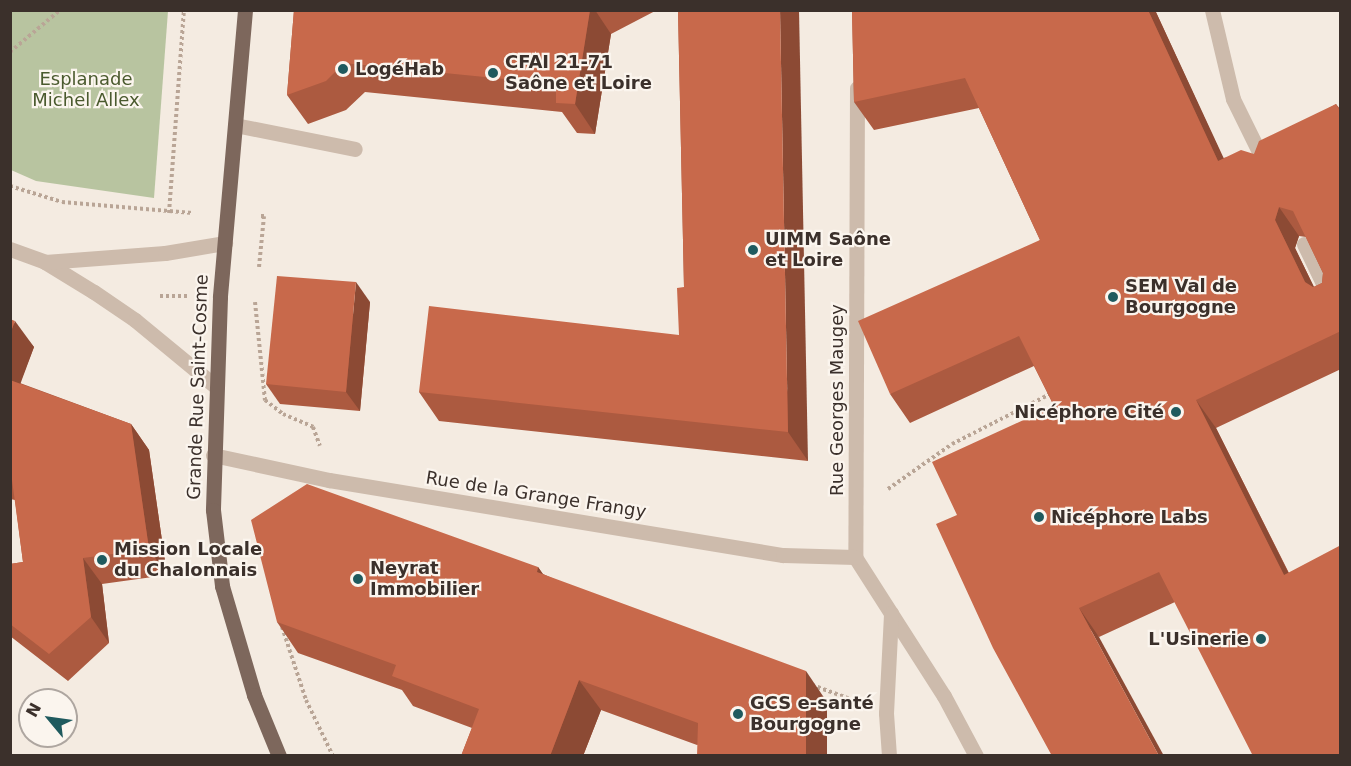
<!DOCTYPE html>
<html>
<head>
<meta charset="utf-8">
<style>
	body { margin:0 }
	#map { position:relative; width:1351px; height:766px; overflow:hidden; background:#f4ebe1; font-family:"DejaVu Sans",sans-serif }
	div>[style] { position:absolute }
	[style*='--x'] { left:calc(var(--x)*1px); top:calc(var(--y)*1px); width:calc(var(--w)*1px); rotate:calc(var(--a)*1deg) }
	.green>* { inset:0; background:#b8c4a0 }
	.path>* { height:4px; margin-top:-2px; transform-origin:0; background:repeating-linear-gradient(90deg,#b9a596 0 3px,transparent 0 6px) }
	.minor>* { height:15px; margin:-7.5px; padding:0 7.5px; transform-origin:7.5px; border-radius:7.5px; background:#cdbbac }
	.major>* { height:15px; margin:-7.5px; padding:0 7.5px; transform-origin:7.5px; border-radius:7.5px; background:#7d675c }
	.wall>* { inset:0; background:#ac5a40 }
	.shaded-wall>* { inset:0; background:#8c4a34 }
	.building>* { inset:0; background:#c8694b }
	.dots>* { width:16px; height:16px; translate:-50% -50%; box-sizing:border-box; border:3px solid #fbf5ee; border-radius:50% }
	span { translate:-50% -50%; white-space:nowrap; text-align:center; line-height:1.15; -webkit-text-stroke:4.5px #fbf5ee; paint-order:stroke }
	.poi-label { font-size:18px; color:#3b302b; font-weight:700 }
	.left { translate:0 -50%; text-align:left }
	.right { translate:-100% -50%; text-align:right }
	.park-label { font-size:18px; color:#4a5a2e }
	.street-label { font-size:18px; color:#3b302b }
	.frame { position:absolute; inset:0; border:12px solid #3b302b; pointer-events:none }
	.north { position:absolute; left:18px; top:688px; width:60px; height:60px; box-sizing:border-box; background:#fbf5ee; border:2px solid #aea6a0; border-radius:50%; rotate:299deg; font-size:16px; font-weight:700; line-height:24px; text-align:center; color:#3b302b }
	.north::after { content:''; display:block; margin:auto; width:21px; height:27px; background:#1f5a5e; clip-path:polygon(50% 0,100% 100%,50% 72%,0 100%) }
</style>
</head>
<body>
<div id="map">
	<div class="green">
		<i style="clip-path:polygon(11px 10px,168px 11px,154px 198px,36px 181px,11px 170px)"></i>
	</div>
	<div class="path">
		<i style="--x:10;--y:52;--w:65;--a:-40"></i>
		<i style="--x:10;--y:186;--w:54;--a:17.1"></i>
		<i style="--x:62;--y:202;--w:131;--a:4.8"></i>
		<i style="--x:169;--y:213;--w:204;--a:-85.8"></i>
		<i style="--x:259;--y:267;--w:51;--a:-84.4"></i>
		<i style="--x:264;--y:216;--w:4;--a:180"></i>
		<i style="--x:160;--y:296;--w:29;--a:0"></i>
		<i style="--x:255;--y:302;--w:99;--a:84.2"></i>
		<i style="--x:265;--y:400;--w:23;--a:38"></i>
		<i style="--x:283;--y:414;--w:33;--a:23"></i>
		<i style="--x:313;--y:427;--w:20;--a:70"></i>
		<i style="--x:888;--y:489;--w:78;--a:-35.1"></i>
		<i style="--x:952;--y:444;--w:112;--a:-27"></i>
		<i style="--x:282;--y:627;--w:77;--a:71.8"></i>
		<i style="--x:306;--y:700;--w:62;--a:64.3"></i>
		<i style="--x:812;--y:685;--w:44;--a:20.1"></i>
	</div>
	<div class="minor">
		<i style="--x:1212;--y:10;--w:91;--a:76.7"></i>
		<i style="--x:1233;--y:99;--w:75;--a:63.8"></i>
		<i style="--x:857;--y:88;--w:469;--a:90.2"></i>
		<i style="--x:855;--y:557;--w:165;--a:57.4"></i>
		<i style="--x:944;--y:696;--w:68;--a:61.9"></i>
		<i style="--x:235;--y:125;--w:122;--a:11.3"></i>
		<i style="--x:1304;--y:244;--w:60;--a:64.3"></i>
		<i style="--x:10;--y:249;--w:37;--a:20"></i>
		<i style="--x:45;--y:262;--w:57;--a:31.5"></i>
		<i style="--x:94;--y:292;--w:50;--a:34.3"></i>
		<i style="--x:135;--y:320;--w:104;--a:39.5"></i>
		<i style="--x:45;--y:262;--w:120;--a:-4.3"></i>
		<i style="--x:165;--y:253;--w:61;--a:-9.5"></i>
		<i style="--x:213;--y:455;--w:119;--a:12.2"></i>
		<i style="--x:329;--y:480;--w:460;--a:9.4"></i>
		<i style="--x:783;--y:555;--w:72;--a:1.6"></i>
		<i style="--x:889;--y:756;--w:43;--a:-94"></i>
		<i style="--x:886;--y:713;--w:100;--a:-87.1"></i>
	</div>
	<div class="major">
		<i style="--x:245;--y:10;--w:288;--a:95"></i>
		<i style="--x:220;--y:297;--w:213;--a:91.9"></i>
		<i style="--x:213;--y:510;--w:77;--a:83.2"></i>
		<i style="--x:222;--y:586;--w:114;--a:73.6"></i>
		<i style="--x:254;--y:695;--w:66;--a:67.7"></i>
	</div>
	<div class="wall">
		<i style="clip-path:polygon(294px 10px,657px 10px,611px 34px,595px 134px,577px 133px,562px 112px,365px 92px,346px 110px,308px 124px,287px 95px)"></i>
		<i style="clip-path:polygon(678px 10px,808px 461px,439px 421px,419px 392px,679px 335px,684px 287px)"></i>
		<i style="clip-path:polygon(evenodd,852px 10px,1155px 10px,1223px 158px,1254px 154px,1336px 104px,1341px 110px,1341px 369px,1216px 428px,1289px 573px,1341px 756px,1175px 602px,1099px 637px,957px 515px,1054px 406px,1034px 366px,910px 423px,890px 394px,1040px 240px,979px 108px,874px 130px,854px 102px,852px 10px,1299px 236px,1306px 237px,1323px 273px,1322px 283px,1314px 287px,1295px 248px,1299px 236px)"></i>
		<i style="clip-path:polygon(370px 302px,360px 411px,280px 404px,266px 384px)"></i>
		<i style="clip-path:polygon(10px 319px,34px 347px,20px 383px,131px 424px,149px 450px,167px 575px,102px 584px,109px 643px,68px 681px,10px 636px,10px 564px,23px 562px,15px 500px,10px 499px)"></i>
		<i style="clip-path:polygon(538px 567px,543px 574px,827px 702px,697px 745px,601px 710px,583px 756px,461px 756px,472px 728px,413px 706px,402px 690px,298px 653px,277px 622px)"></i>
	</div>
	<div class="shaded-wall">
		<i style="clip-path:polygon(590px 10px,595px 10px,611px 34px,595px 134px,575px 104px)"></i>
		<i style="clip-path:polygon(780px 10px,799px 10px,808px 461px,788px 432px)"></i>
		<i style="clip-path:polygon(1148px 10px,1155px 10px,1238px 189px,1218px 161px)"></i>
		<i style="clip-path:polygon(1279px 207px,1299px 236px,1295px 248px,1325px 310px,1305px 282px,1275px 220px)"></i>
		<i style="clip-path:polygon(356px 282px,370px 302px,360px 411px,346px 392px)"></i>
		<i style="clip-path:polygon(15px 321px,34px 347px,14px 401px,10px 396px,10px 334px)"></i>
		<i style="clip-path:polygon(1196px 400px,1216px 428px,1304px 604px,1284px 575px)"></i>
		<i style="clip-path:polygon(131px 424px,149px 450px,167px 575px,149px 549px)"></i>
		<i style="clip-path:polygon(83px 558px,102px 584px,109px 643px,91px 617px)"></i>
		<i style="clip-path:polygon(538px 567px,559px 598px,537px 572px)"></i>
		<i style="clip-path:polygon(1079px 608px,1099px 637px,1164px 756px,1159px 756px)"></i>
		<i style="clip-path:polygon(806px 671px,827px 702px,827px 756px,806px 756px)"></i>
		<i style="clip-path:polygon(579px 680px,601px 710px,583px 756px,550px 756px)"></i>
	</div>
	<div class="building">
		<i style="clip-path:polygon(294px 10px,590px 10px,575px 104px,556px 103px,556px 84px,344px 63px,326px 81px,287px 95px)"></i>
		<i style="clip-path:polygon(678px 10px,780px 10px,788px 432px,419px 392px,429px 306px,679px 335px,677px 288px,684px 287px)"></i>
		<i style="clip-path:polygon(evenodd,852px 10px,1148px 10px,1218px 161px,1241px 150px,1254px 154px,1259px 141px,1336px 104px,1341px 113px,1341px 331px,1196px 400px,1284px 575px,1341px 545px,1341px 756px,1253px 756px,1159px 572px,1079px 608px,1159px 756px,1052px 756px,993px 648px,936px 524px,957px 515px,932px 462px,1054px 406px,1019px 336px,890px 394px,858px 321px,1040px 240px,965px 78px,854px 102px,852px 10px,1279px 207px,1293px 211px,1323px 273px,1322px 283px,1313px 287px,1305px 282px,1275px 220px,1279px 207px)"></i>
		<i style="clip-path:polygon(277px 276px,356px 282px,346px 392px,266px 384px)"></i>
		<i style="clip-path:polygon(10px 319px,15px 321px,10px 334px)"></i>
		<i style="clip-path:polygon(10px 380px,131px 424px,149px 549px,83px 558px,91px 617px,49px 654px,10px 624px,10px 564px,23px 562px,12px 480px,10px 479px)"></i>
		<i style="clip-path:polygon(307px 484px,538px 567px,537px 572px,806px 671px,806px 756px,697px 756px,698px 723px,579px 680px,550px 756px,461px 756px,479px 709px,392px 676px,396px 665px,277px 622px,251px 520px)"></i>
	</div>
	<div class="dots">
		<i style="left:343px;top:69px;background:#1f5a5e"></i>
		<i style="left:493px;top:73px;background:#1f5a5e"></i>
		<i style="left:753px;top:250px;background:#1f5a5e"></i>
		<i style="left:1113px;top:297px;background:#1f5a5e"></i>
		<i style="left:1176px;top:412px;background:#1f5a5e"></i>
		<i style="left:1039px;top:517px;background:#1f5a5e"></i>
		<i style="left:102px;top:560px;background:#1f5a5e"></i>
		<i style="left:358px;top:579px;background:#1f5a5e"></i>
		<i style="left:1261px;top:639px;background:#1f5a5e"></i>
		<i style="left:738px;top:714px;background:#1f5a5e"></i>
	</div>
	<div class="poi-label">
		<span class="left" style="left:505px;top:73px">CFAI 21-71<br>Saône et Loire</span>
		<span class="left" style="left:355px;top:69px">LogéHab</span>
		<span class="left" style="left:765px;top:250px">UIMM Saône<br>et Loire</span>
		<span class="left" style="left:1125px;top:297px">SEM Val de<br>Bourgogne</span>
		<span class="right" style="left:1164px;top:412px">Nicéphore Cité</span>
		<span class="left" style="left:1051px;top:517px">Nicéphore Labs</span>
		<span class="left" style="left:114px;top:560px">Mission Locale<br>du Chalonnais</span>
		<span class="left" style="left:370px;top:579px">Neyrat<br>Immobilier</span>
		<span class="right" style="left:1249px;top:639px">L'Usinerie</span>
		<span class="left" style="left:750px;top:714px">GCS e-santé<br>Bourgogne</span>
	</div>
	<div class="park-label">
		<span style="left:86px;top:90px">Esplanade<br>Michel Allex</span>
	</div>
	<div class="street-label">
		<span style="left:198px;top:387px;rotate:-88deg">Grande Rue Saint-Cosme</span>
		<span style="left:837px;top:400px;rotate:-90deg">Rue Georges Maugey</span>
		<span style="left:536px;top:495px;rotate:9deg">Rue de la Grange Frangy</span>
	</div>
	<div class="frame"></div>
	<div class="north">N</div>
</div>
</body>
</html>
